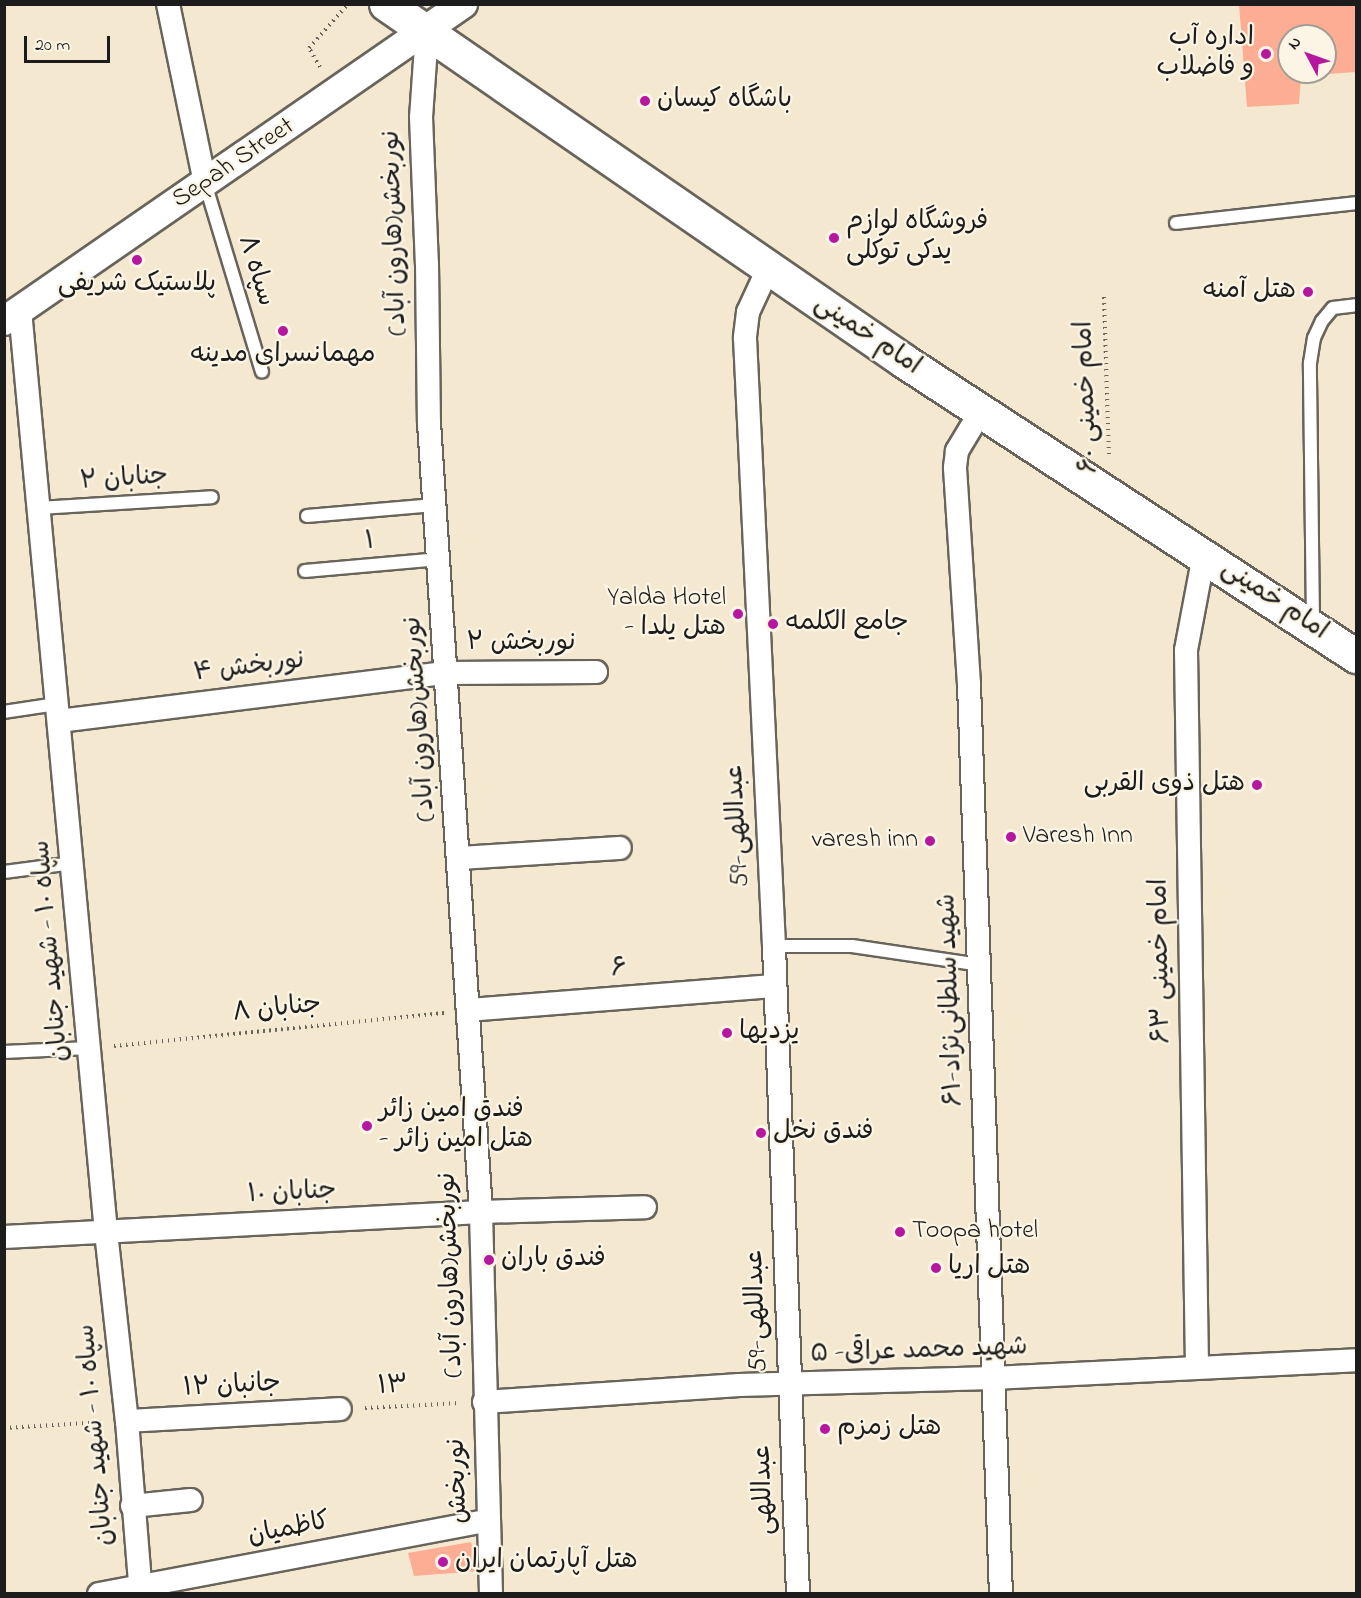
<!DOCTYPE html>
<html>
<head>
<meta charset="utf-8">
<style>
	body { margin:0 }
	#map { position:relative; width:1361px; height:1598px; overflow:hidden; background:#f4e9d0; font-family:"Indie Flower","Playpen Sans Arabic",sans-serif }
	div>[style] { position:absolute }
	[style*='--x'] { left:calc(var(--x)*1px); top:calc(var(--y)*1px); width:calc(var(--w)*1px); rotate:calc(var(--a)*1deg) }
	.building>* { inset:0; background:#fdad93 }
	.path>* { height:4px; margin-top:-2px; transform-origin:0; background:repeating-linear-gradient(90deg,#68645b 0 1.5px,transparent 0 6px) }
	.roads { filter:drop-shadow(2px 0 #68645b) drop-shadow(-2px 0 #68645b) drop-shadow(0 2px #68645b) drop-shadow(0 -2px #68645b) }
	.service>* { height:12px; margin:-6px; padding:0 6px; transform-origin:6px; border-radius:6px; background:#fff }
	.minor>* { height:22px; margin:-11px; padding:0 11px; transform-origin:11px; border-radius:11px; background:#fff }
	.tertiary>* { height:28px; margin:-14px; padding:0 14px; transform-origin:14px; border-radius:14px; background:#fff }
	.secondary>* { height:33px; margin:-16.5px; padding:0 16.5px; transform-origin:16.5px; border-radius:16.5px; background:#fff }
	.dots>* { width:16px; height:16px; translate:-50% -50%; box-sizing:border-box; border:3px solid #fcf5e5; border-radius:50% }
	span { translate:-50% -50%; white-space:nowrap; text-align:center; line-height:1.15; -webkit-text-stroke:4.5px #fcf5e5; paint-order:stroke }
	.poi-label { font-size:26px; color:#1c1c1c }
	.right { translate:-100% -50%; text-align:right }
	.left { translate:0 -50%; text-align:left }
	.street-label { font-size:26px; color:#1c1c1c }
	.frame { position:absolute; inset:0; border:6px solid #1c1c1c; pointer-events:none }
	.north { position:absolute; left:1277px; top:24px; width:60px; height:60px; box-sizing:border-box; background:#fcf5e5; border:2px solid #a29e95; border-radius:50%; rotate:311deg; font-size:16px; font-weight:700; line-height:24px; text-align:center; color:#1c1c1c }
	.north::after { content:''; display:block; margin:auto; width:21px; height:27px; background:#b5179e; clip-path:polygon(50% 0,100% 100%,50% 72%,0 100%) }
	.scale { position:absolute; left:24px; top:36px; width:86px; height:27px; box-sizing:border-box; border:3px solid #1c1c1c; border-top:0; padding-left:8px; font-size:18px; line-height:21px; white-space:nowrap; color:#1c1c1c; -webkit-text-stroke:4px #fcf5e5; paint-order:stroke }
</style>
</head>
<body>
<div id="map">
	<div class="building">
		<i style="clip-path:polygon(evenodd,1239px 4px,1356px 4px,1356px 72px,1301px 76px,1299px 104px,1247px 107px,1239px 4px,1289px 36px,1325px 36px,1325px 72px,1289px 72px,1289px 36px)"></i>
		<i style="clip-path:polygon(471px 1542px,479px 1571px,414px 1576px,408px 1553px)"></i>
	</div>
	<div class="path">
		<i style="--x:320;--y:67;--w:22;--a:-120"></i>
		<i style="--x:309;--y:48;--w:59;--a:-48.4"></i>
		<i style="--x:1104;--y:297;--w:161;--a:88.2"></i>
		<i style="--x:114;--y:1046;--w:332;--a:-5.7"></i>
		<i style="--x:365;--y:1408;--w:95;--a:-3"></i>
		<i style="--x:4;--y:1428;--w:99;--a:-3.5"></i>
	</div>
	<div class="roads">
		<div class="service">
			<i style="--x:205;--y:183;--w:197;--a:73.2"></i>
			<i style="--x:1176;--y:223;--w:181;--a:-6.3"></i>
			<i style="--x:39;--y:508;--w:173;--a:-3.6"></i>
			<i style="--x:307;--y:516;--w:128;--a:-4.9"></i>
			<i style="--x:305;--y:571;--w:135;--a:-5.1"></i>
			<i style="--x:1313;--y:622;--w:259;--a:-90.7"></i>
			<i style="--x:1310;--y:363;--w:25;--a:-81"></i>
			<i style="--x:1314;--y:338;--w:19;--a:-65"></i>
			<i style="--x:1322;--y:321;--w:17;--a:-50"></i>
			<i style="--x:1333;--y:308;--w:23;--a:-7"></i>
			<i style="--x:4;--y:712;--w:54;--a:-8.6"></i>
			<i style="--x:4;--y:872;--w:69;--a:-7.5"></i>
			<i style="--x:774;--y:946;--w:78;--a:0"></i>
			<i style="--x:852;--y:946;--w:129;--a:8.4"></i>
			<i style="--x:4;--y:1052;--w:85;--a:-2.7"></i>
		</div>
		<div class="minor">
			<i style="--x:168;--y:4;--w:183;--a:78.3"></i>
			<i style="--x:427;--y:32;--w:85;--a:94"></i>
			<i style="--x:421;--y:117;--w:147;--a:87.7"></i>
			<i style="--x:427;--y:264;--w:159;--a:89.3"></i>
			<i style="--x:429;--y:423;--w:791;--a:86.23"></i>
			<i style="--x:481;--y:1212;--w:382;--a:88.5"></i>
			<i style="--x:768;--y:269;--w:47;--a:114.9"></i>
			<i style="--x:748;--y:312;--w:26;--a:97"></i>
			<i style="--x:745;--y:338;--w:609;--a:87.27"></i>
			<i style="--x:774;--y:946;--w:648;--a:87.88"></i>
			<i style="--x:20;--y:310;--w:926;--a:84.67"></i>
			<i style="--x:106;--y:1232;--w:190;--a:83.7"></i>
			<i style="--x:127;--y:1421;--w:174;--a:85.4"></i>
			<i style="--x:981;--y:411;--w:47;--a:121"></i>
			<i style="--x:957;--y:451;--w:17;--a:97"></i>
			<i style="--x:955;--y:468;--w:216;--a:86.3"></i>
			<i style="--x:969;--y:684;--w:911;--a:87.99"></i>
			<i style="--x:59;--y:721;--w:391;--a:-7.1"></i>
			<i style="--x:447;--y:673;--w:149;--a:-0.4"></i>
			<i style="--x:459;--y:858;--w:161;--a:-3.6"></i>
			<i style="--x:468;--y:1010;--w:308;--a:-4.5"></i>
			<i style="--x:4;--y:1237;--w:478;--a:-3"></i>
			<i style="--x:481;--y:1212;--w:164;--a:-1.7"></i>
			<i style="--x:1197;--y:1367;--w:717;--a:-90.88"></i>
			<i style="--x:1186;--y:650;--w:97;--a:-79.3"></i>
			<i style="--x:484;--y:1402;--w:256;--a:-3.8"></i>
			<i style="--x:739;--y:1385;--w:254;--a:-1.6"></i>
			<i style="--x:993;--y:1378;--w:363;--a:-2.8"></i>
			<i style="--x:127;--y:1421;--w:213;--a:-3.2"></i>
			<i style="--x:132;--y:1506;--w:59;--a:-5.8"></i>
			<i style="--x:99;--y:1594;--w:397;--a:-10.7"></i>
		</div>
		<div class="tertiary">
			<i style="--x:4;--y:321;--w:558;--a:-34.63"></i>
		</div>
		<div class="secondary">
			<i style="--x:386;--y:4;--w:629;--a:34.57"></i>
			<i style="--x:904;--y:361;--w:540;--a:33.13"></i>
		</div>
	</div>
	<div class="dots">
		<i style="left:1266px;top:54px;background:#b5179e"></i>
		<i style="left:645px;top:101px;background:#b5179e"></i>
		<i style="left:834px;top:238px;background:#b5179e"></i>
		<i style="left:137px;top:260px;background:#b5179e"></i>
		<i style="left:1308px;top:292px;background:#b5179e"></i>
		<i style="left:283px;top:331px;background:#b5179e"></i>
		<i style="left:738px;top:614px;background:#b5179e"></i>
		<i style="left:773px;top:624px;background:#b5179e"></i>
		<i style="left:1257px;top:785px;background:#b5179e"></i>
		<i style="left:1011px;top:837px;background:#b5179e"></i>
		<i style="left:930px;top:841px;background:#b5179e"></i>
		<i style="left:727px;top:1033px;background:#b5179e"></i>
		<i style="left:367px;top:1126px;background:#b5179e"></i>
		<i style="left:761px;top:1133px;background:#b5179e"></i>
		<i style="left:900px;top:1232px;background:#b5179e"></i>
		<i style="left:489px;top:1260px;background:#b5179e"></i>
		<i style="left:936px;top:1268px;background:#b5179e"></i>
		<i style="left:825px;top:1429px;background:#b5179e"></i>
		<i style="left:443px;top:1562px;background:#b5179e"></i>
	</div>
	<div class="poi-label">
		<span class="right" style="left:1254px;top:54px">اداره آب<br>و فاضلاب</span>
		<span class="left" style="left:657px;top:101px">باشگاه کیسان</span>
		<span class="left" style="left:846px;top:238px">فروشگاه لوازم<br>یدکی توکلی</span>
		<span style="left:137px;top:285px">پلاستیک شریفی</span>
		<span class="right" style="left:1296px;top:292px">هتل آمنه</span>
		<span style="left:283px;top:356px">مهمانسرای مدینه</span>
		<span class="right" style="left:726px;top:614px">Yalda Hotel<br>- هتل یلدا</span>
		<span class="left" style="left:785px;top:624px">جامع الکلمه</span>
		<span class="right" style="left:1245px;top:785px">هتل ذوی القربی</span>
		<span class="left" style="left:1023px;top:837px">Varesh Inn</span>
		<span class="right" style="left:918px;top:841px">varesh inn</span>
		<span class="left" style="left:739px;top:1033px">یزدیها</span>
		<span class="left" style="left:379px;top:1126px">فندق امین زائر<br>- هتل امین زائر</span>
		<span class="left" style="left:773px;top:1133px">فندق نخل</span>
		<span class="left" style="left:912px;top:1232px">Toopa hotel</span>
		<span class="left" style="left:501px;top:1260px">فندق باران</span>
		<span class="left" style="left:948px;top:1268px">هتل اریا</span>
		<span class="left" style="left:837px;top:1429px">هتل زمزم</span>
		<span class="left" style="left:455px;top:1562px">هتل آپارتمان ایران</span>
	</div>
	<div class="street-label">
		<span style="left:234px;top:164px;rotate:-34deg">Sepah Street</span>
		<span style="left:396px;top:233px;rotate:-92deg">نوربخش(هارون آباد)</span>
		<span style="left:255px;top:271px;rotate:73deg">سپاه ۸</span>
		<span style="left:867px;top:336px;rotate:34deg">امام خمینی</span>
		<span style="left:1088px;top:397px;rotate:-92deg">امام خمینی ۶۰</span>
		<span style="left:124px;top:480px;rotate:-4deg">جنابان ۲</span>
		<span style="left:370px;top:543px;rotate:-5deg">۱</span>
		<span style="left:1274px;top:601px;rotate:34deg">امام خمینی</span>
		<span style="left:521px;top:644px">نوربخش ۲</span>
		<span style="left:249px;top:668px;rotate:-7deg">نوربخش ۴</span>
		<span style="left:421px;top:719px;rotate:-94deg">نوربخش(هارون آباد)</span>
		<span style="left:739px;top:826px;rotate:-93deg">عبداللهی-59</span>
		<span style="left:52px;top:951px;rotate:-95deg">سپاه ۱۰ - شهید جنابان</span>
		<span style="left:1162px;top:961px;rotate:-91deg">امام خمینی ۶۳</span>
		<span style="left:619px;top:970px;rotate:-4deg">۶</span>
		<span style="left:952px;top:1000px;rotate:-92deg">شهید سلطانی‌نژاد-۶۱</span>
		<span style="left:277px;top:1010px;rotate:-6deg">جنابان ۸</span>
		<span style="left:292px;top:1194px;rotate:-3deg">جنابان ۱۰</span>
		<span style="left:452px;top:1275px;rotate:-92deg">نوربخش(هارون آباد)</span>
		<span style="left:758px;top:1311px;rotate:-92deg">عبداللهی-59</span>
		<span style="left:919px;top:1352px;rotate:-2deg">شهید محمد عراقی- ۵</span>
		<span style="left:232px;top:1387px;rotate:-3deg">جانبان ۱۲</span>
		<span style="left:393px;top:1387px;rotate:-3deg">۱۳</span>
		<span style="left:97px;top:1435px;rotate:-95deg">سپاه ۱۰ - شهید جنابان</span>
		<span style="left:459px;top:1481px;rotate:-92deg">نوربخش</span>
		<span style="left:765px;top:1490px;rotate:-92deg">عبداللهی</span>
		<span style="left:289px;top:1530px;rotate:-11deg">کاظمیان</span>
	</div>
	<div class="frame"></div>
	<div class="north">N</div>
	<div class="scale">20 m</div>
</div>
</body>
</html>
